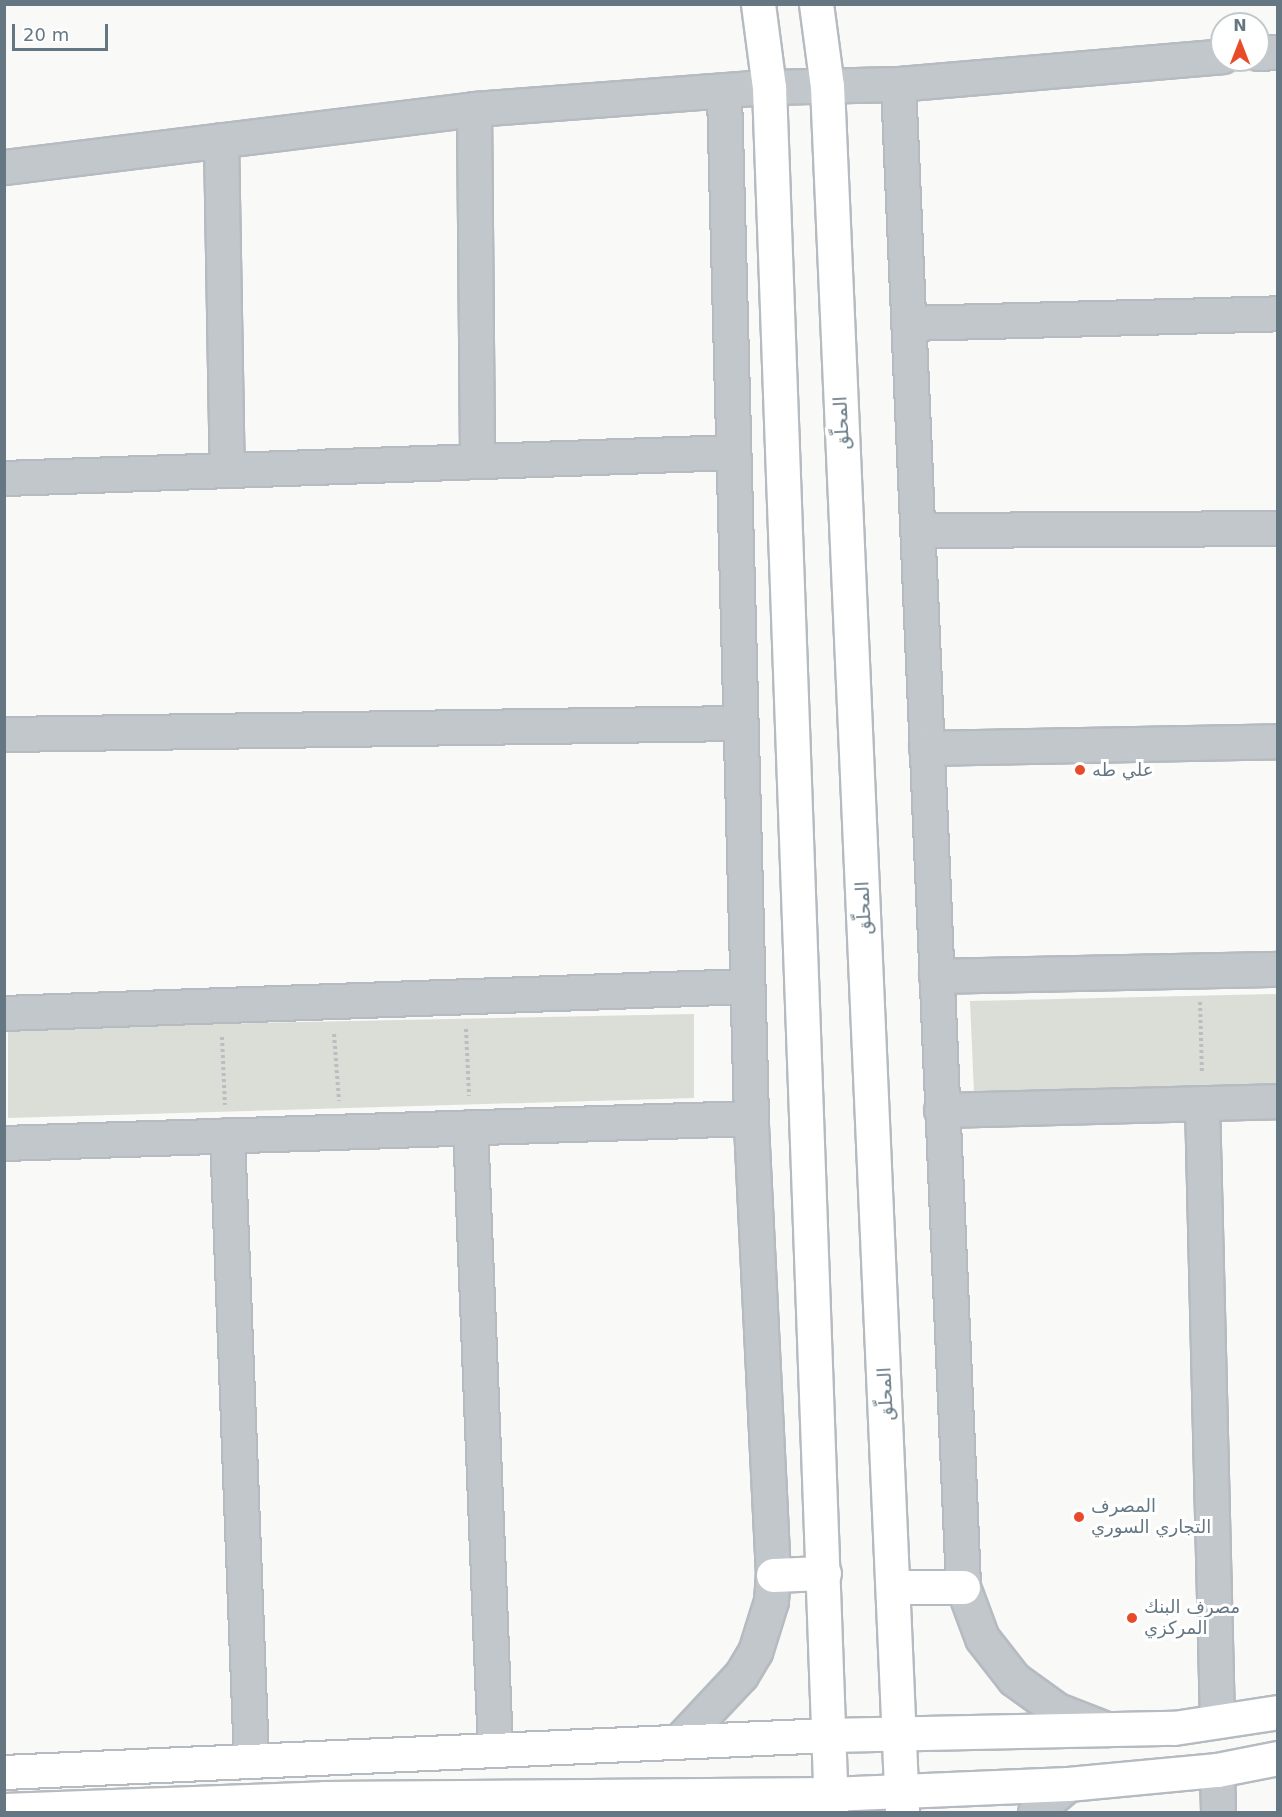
<!DOCTYPE html>
<html>
<head>
<meta charset="utf-8">
<style>
	body { margin:0 }
	#map { position:relative; width:1282px; height:1817px; overflow:hidden; background:#f9f9f7; font-family:"DejaVu Sans",Vazirmatn,sans-serif }
	div>[style] { position:absolute }
	[style*='--x'] { left:calc(var(--x)*1px); top:calc(var(--y)*1px); width:calc(var(--w)*1px); rotate:calc(var(--a)*1deg) }
	.green>* { inset:0; background:#daded6 }
	.path>* { height:4px; margin-top:-2px; transform-origin:0; background:repeating-linear-gradient(90deg,#babec1 0 3px,transparent 0 6px) }
	.roads { filter:drop-shadow(2px 0 #b5bbc0) drop-shadow(-2px 0 #b5bbc0) drop-shadow(0 2px #b5bbc0) drop-shadow(0 -2px #b5bbc0) }
	.minor>* { height:33px; margin:-16.5px; padding:0 16.5px; transform-origin:16.5px; border-radius:16.5px; background:#c2c7cb }
	.tertiary>* { height:33px; margin:-16.5px; padding:0 16.5px; transform-origin:16.5px; border-radius:16.5px; background:#c2c7cb }
	.secondary>* { height:33px; margin:-16.5px; padding:0 16.5px; transform-origin:16.5px; border-radius:16.5px; background:#fff }
	.trunk>* { height:33px; margin:-16.5px; padding:0 16.5px; transform-origin:16.5px; border-radius:16.5px; background:#fff }
	.dots>* { width:16px; height:16px; translate:-50% -50%; box-sizing:border-box; border:3px solid #fff; border-radius:50% }
	span { translate:-50% -50%; white-space:nowrap; text-align:center; line-height:1.15; -webkit-text-stroke:6px #fff; paint-order:stroke }
	.street-label { font-size:18px; color:#647783 }
	.poi-label { font-size:18px; color:#647783 }
	.left { translate:0 -50%; text-align:left }
	.frame { position:absolute; inset:0; border:6px solid #647783; pointer-events:none }
	.north { position:absolute; left:1210px; top:12px; width:60px; height:60px; box-sizing:border-box; background:#fff; border:2px solid #c1c9cd; border-radius:50%; rotate:0deg; font-size:16px; font-weight:700; line-height:24px; text-align:center; color:#647783 }
	.north::after { content:''; display:block; margin:auto; width:21px; height:27px; background:#e74b2a; clip-path:polygon(50% 0,100% 100%,50% 72%,0 100%) }
	.scale { position:absolute; left:12px; top:24px; width:96px; height:27px; box-sizing:border-box; border:3px solid #647783; border-top:0; padding-left:8px; font-size:18px; line-height:21px; white-space:nowrap; color:#647783; -webkit-text-stroke:4px #fff; paint-order:stroke }
</style>
</head>
<body>
<div id="map">
	<div class="green">
		<i style="clip-path:polygon(1277px 994px,1277px 1084px,974px 1093px,970px 1001px)"></i>
		<i style="clip-path:polygon(694px 1014px,694px 1098px,8px 1118px,8px 1028px)"></i>
	</div>
	<div class="path">
		<i style="--x:1200;--y:1002;--w:70;--a:88.4"></i>
		<i style="--x:466;--y:1029;--w:67;--a:87.4"></i>
		<i style="--x:334;--y:1034;--w:67;--a:85.7"></i>
		<i style="--x:222;--y:1037;--w:68;--a:87.5"></i>
	</div>
	<div class="roads">
		<div class="minor">
			<i style="--x:898;--y:84;--w:1504;--a:87.52"></i>
			<i style="--x:963;--y:1587;--w:54;--a:69.6"></i>
			<i style="--x:982;--y:1638;--w:52;--a:52"></i>
			<i style="--x:1014;--y:1679;--w:53;--a:35.8"></i>
			<i style="--x:1057;--y:1710;--w:53;--a:21.2"></i>
			<i style="--x:474;--y:109;--w:351;--a:89.5"></i>
			<i style="--x:221;--y:140;--w:330;--a:89"></i>
			<i style="--x:908;--y:323;--w:370;--a:-1.5"></i>
			<i style="--x:4;--y:478;--w:729;--a:-2.04"></i>
			<i style="--x:917;--y:530;--w:361;--a:-0.3"></i>
			<i style="--x:4;--y:734;--w:736;--a:-0.86"></i>
			<i style="--x:926;--y:748;--w:352;--a:-1.1"></i>
			<i style="--x:936;--y:976;--w:342;--a:-1.2"></i>
			<i style="--x:4;--y:1013;--w:743;--a:-2.08"></i>
			<i style="--x:1202;--y:1103;--w:618;--a:88.61"></i>
			<i style="--x:941;--y:1110;--w:337;--a:-1.5"></i>
			<i style="--x:470;--y:1127;--w:623;--a:87.7"></i>
			<i style="--x:227;--y:1135;--w:624;--a:87.8"></i>
			<i style="--x:4;--y:1143;--w:747;--a:-1.92"></i>
			<i style="--x:679;--y:1741;--w:91;--a:-46.8"></i>
			<i style="--x:741;--y:1675;--w:27;--a:-59"></i>
			<i style="--x:755;--y:1652;--w:53;--a:-72.6"></i>
			<i style="--x:771;--y:1601;--w:26;--a:-86"></i>
			<i style="--x:773;--y:1575;--w:458;--a:-92.8"></i>
			<i style="--x:751;--y:1118;--w:1026;--a:-91.51"></i>
			<i style="--x:1217;--y:1770;--w:42;--a:88.6"></i>
			<i style="--x:1035;--y:1812;--w:43;--a:-40.3"></i>
		</div>
		<div class="tertiary">
			<i style="--x:1258;--y:53;--w:20;--a:-3"></i>
			<i style="--x:4;--y:167;--w:474;--a:-7"></i>
			<i style="--x:474;--y:109;--w:296;--a:-4.3"></i>
			<i style="--x:769;--y:87;--w:129;--a:-1.3"></i>
			<i style="--x:898;--y:84;--w:325;--a:-4.9"></i>
		</div>
		<div class="secondary">
			<i style="--x:4;--y:1772;--w:825;--a:-2.57"></i>
			<i style="--x:828;--y:1735;--w:346;--a:-1.2"></i>
			<i style="--x:1174;--y:1728;--w:105;--a:-8.7"></i>
			<i style="--x:4;--y:1810;--w:320;--a:-2.1"></i>
			<i style="--x:324;--y:1798;--w:506;--a:-0.45"></i>
			<i style="--x:830;--y:1794;--w:238;--a:-2.4"></i>
			<i style="--x:1068;--y:1784;--w:150;--a:-5.4"></i>
			<i style="--x:1217;--y:1770;--w:62;--a:-11.1"></i>
		</div>
		<div class="trunk">
			<i style="--x:758;--y:4;--w:84;--a:82.5"></i>
			<i style="--x:769;--y:87;--w:1726;--a:87.94"></i>
			<i style="--x:816;--y:4;--w:83;--a:82.4"></i>
			<i style="--x:827;--y:86;--w:1728;--a:87.51"></i>
			<i style="--x:773;--y:1575;--w:51;--a:-2.2"></i>
			<i style="--x:895;--y:1587;--w:68;--a:0"></i>
		</div>
	</div>
	<div class="dots">
		<i style="left:1080px;top:770px;background:#e74b2a"></i>
		<i style="left:1079px;top:1517px;background:#e74b2a"></i>
		<i style="left:1132px;top:1618px;background:#e74b2a"></i>
	</div>
	<div class="street-label">
		<span style="left:842px;top:423px;rotate:-93deg">المحلّق</span>
		<span style="left:864px;top:908px;rotate:-93deg">المحلّق</span>
		<span style="left:886px;top:1394px;rotate:-93deg">المحلّق</span>
	</div>
	<div class="poi-label">
		<span class="left" style="left:1092px;top:770px">علي طه</span>
		<span class="left" style="left:1091px;top:1517px">المصرف<br>التجاري السوري</span>
		<span class="left" style="left:1144px;top:1618px">مصرف البنك<br>المركزي</span>
	</div>
	<div class="frame"></div>
	<div class="north">N</div>
	<div class="scale">20 m</div>
</div>
</body>
</html>
